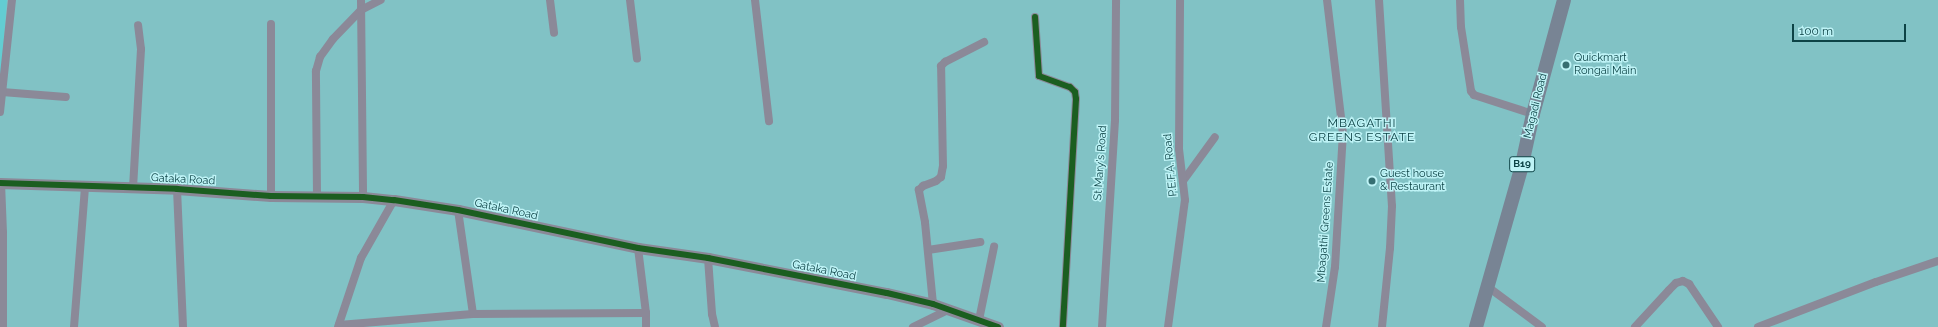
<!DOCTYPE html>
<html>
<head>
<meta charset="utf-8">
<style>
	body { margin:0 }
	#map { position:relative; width:1938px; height:327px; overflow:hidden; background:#81c2c5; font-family:Raleway,sans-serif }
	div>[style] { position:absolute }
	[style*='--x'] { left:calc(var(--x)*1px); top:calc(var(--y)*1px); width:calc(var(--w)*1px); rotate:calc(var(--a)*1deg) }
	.built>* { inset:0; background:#63cdd2 }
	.minor>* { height:8px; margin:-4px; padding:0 4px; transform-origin:4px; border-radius:4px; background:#8b8998 }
	.tertiary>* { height:11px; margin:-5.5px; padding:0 5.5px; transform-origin:5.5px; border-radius:5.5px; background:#8b8998 }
	.trunk>* { height:14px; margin:-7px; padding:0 7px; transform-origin:7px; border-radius:7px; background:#788494 }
	.cycleway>* { height:6px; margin:-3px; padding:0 3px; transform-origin:3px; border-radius:3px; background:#1b5e20 }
	.dots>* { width:11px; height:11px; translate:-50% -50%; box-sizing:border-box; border:2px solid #bef3f6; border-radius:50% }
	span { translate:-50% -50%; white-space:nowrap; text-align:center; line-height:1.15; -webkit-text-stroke:3px #bef3f6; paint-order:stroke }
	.shield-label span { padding:1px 3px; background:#bef3f6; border:1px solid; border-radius:3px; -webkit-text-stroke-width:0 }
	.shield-label { font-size:10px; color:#0d4346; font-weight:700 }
	.poi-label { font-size:11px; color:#0d4346 }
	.left { translate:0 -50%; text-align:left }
	.street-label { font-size:11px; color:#0d4346 }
	.neighbourhood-label { font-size:12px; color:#0d4346; letter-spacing:1px }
	.scale { position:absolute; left:1792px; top:24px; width:114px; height:18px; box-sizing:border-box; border:2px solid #0d4346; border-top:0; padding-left:5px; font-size:12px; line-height:14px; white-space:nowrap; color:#0d4346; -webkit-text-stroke:3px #bef3f6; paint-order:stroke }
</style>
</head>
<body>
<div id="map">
	<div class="built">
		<i style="clip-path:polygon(0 0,7px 0,0 86px)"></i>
	</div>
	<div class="minor">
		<i style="--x:361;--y:0;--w:197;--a:89.4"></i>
		<i style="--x:550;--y:0;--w:33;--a:83"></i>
		<i style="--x:630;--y:0;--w:59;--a:83.2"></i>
		<i style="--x:755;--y:0;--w:122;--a:83.4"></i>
		<i style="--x:1379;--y:0;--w:206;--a:86.4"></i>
		<i style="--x:1392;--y:206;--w:42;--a:92.7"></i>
		<i style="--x:1390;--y:248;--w:79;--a:95.8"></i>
		<i style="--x:1460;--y:0;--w:27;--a:88"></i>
		<i style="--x:1461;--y:27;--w:65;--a:81.1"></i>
		<i style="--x:1471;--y:91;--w:5;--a:53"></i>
		<i style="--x:1474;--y:95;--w:62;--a:17.9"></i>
		<i style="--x:1035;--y:17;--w:59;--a:86.1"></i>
		<i style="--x:1039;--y:76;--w:33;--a:20"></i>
		<i style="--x:1070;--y:87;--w:7;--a:45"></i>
		<i style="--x:1075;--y:92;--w:7;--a:82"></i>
		<i style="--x:1076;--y:99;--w:228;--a:93.3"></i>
		<i style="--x:2;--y:92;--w:64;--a:4.5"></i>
		<i style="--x:0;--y:112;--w:113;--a:-83.9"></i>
		<i style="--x:1183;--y:181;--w:54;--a:-54"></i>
		<i style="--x:1;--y:183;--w:50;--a:87.7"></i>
		<i style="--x:3;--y:233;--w:94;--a:90"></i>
		<i style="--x:133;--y:188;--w:139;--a:-86.7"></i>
		<i style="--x:141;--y:49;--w:24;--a:-97"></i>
		<i style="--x:177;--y:189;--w:138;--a:87.5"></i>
		<i style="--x:271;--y:196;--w:172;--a:-90"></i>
		<i style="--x:317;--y:196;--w:125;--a:-90.5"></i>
		<i style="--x:316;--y:71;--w:15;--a:-74"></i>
		<i style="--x:320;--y:57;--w:22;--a:-54"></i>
		<i style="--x:333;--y:39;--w:40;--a:-46"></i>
		<i style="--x:361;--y:10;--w:22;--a:-27"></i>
		<i style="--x:458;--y:210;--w:105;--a:81.8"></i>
		<i style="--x:638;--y:248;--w:65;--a:83"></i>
		<i style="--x:646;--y:313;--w:14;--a:90"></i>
		<i style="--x:928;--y:250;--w:53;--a:-8.7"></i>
		<i style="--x:708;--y:258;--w:56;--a:85.9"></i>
		<i style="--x:712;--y:314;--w:13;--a:77"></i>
		<i style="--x:1488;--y:287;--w:67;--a:36.5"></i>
		<i style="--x:933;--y:304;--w:82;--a:-95.6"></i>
		<i style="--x:925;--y:222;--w:33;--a:-101"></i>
		<i style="--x:919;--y:190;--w:6;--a:-45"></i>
		<i style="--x:923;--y:186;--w:14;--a:-21"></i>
		<i style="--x:936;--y:181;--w:6;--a:-39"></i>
		<i style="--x:941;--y:177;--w:11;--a:-80"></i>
		<i style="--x:943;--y:166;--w:100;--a:-91.1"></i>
		<i style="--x:941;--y:66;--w:6;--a:-45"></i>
		<i style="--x:945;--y:62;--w:44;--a:-27.1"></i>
		<i style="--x:979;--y:320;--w:75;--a:-78.4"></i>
		<i style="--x:339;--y:325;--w:134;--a:-4.7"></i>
		<i style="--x:473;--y:314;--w:173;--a:-0.3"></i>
		<i style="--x:74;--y:327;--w:141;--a:-85.5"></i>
		<i style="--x:338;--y:327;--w:73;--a:-71.6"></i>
		<i style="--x:361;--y:258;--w:67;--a:-60.4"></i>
		<i style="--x:913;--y:327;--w:39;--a:-26"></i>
		<i style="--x:1102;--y:327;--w:207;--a:-86.4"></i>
		<i style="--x:1115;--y:120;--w:120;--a:-89.5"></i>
		<i style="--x:1168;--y:327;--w:128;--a:-82.4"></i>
		<i style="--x:1185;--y:200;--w:51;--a:-96.7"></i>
		<i style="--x:1179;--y:149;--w:149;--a:-89.6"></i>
		<i style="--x:1326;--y:327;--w:61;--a:-81.5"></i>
		<i style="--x:1335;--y:267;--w:133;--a:-86.6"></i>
		<i style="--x:1343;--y:134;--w:135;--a:-96.8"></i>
		<i style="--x:1635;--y:327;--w:50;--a:-47.4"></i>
		<i style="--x:1669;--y:290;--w:10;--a:-45"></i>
		<i style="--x:1676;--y:283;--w:7;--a:-16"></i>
		<i style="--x:1683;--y:281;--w:7;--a:27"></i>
		<i style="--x:1689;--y:284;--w:52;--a:56"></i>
		<i style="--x:1758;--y:327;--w:126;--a:-20.9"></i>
		<i style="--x:1876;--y:282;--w:65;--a:-18.7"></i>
	</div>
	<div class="tertiary">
		<i style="--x:0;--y:183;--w:177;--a:1.9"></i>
		<i style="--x:177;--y:189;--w:94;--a:4.3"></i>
		<i style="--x:271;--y:196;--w:92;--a:0.6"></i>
		<i style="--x:363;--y:197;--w:31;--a:6"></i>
		<i style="--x:394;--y:200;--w:65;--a:8.9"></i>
		<i style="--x:458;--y:210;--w:184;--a:11.9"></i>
		<i style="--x:638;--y:248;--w:71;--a:8.1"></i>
		<i style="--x:708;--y:258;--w:182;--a:11.1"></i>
		<i style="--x:887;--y:293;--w:47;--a:13.4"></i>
		<i style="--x:933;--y:304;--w:69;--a:19.5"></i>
	</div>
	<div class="trunk">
		<i style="--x:1476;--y:327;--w:164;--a:-74.1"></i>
		<i style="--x:1521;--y:169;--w:56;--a:-77.7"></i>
		<i style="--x:1533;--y:114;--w:118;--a:-74.8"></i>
	</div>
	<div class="cycleway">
		<i style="--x:1035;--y:17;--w:59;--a:86.1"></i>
		<i style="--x:1039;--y:76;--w:33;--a:20"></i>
		<i style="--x:1070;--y:87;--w:7;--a:45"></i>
		<i style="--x:1075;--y:92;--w:7;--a:82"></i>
		<i style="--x:1076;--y:99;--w:228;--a:93.3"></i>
		<i style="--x:0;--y:183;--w:177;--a:1.9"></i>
		<i style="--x:177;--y:189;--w:94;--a:4.3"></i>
		<i style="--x:271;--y:196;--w:92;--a:0.6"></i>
		<i style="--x:363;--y:197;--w:31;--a:6"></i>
		<i style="--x:394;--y:200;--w:65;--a:8.9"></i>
		<i style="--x:458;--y:210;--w:184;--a:11.9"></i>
		<i style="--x:638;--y:248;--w:71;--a:8.1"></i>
		<i style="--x:708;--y:258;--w:182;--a:11.1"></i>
		<i style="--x:887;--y:293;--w:47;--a:13.4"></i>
		<i style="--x:933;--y:304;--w:69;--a:19.5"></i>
	</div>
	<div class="dots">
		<i style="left:1566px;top:65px;background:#366f72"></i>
		<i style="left:1372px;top:181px;background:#366f72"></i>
	</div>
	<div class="shield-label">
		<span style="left:1522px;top:164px">B19</span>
	</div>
	<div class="poi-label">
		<span class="left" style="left:1574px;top:65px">Quickmart<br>Rongai Main</span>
		<span class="left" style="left:1380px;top:181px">Guest house<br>&amp; Restaurant</span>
	</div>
	<div class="street-label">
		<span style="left:1536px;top:106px;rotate:-76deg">Magadi Road</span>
		<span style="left:1101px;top:163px;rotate:-86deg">St Mary's Road</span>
		<span style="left:1171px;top:165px;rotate:-95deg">P.E.F.A. Road</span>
		<span style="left:183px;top:180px;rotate:3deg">Gataka Road</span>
		<span style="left:506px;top:210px;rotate:12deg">Gataka Road</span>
		<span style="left:1326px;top:222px;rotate:-86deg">Mbagathi Greens Estate</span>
		<span style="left:824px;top:271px;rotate:11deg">Gataka Road</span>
	</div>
	<div class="neighbourhood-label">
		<span style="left:1362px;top:131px">MBAGATHI<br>GREENS ESTATE</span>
	</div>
	<div class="scale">100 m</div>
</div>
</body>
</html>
